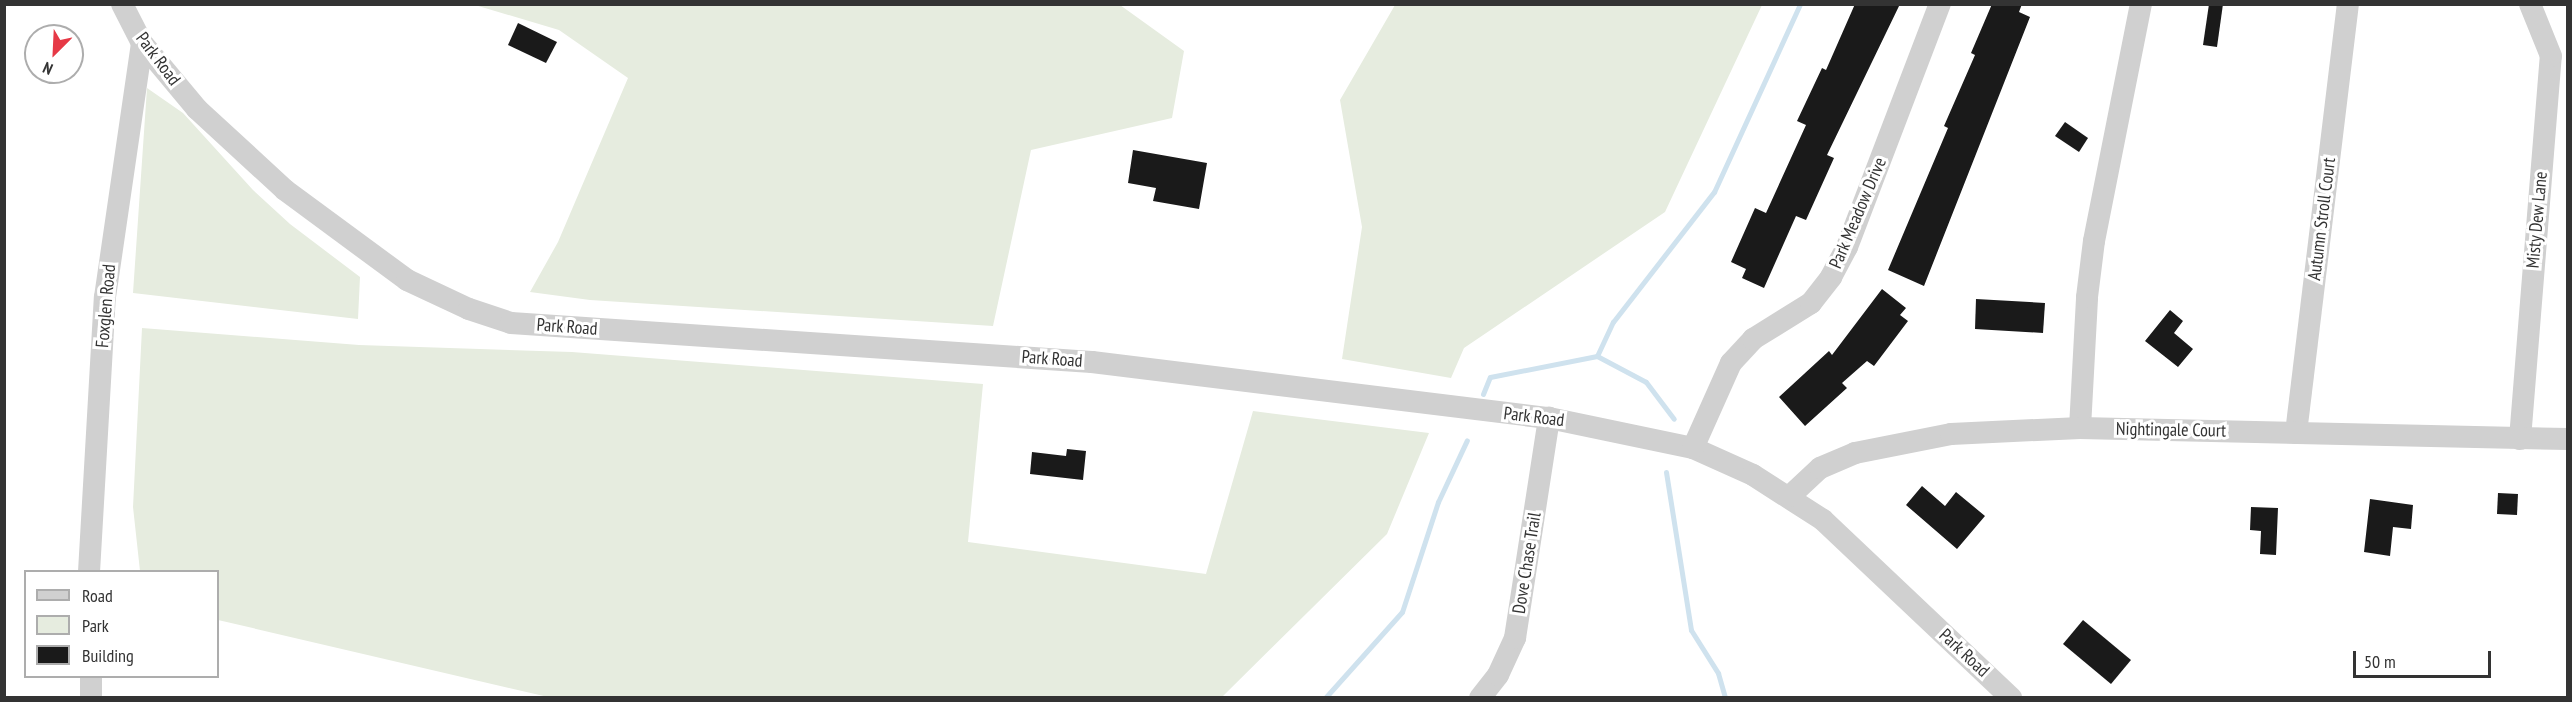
<!DOCTYPE html>
<html>
<head>
<meta charset="utf-8">
<style>
	body { margin:0 }
	#map { position:relative; width:2572px; height:702px; overflow:hidden; background:#fff; font-family:"PT Sans Narrow",sans-serif }
	div>[style] { position:absolute }
	[style*='--x'] { left:calc(var(--x)*1px); top:calc(var(--y)*1px); width:calc(var(--w)*1px); rotate:calc(var(--a)*1deg) }
	.green>* { inset:0; background:#e6ecdf }
	.stream>* { height:5px; margin:-2.5px; padding:0 2.5px; transform-origin:2.5px; border-radius:2.5px; background:#cfe2ee }
	.building>* { inset:0; background:#1a1a1a }
	.minor>* { height:22px; margin:-11px; padding:0 11px; transform-origin:11px; border-radius:11px; background:#d0d0d0 }
	span { translate:-50% -50%; white-space:nowrap; text-align:center; line-height:1.15; -webkit-text-stroke:6px #fff; paint-order:stroke }
	.street-label { font-size:18px; color:#333 }
	.frame { position:absolute; inset:0; border:6px solid #333; pointer-events:none }
	.legend { position:absolute; left:24px; top:570px; width:195px; height:108px; box-sizing:border-box; background:#fff; border:2px solid #adadad; margin:0; padding:8px 10px; list-style:none; font-size:18px; color:#333 }
	.legend li { display:flex; align-items:center; gap:12px; height:30px }
	.legend b { width:30px; border:2px solid #adadad }
	.north { position:absolute; left:24px; top:24px; width:60px; height:60px; box-sizing:border-box; background:#fff; border:2px solid #adadad; border-radius:50%; rotate:204deg; font-size:16px; font-weight:700; line-height:24px; text-align:center; color:#333 }
	.north::after { content:''; display:block; margin:auto; width:21px; height:27px; background:#e63946; clip-path:polygon(50% 0,100% 100%,50% 72%,0 100%) }
	.scale { position:absolute; left:2353px; top:651px; width:138px; height:27px; box-sizing:border-box; border:3px solid #333; border-top:0; padding-left:8px; font-size:18px; line-height:21px; white-space:nowrap; color:#333; -webkit-text-stroke:4px #fff; paint-order:stroke }
</style>
</head>
<body>
<div id="map">
	<div class="green">
		<i style="clip-path:polygon(475px 5px,1120px 5px,1184px 51px,1172px 118px,1031px 150px,993px 326px,590px 300px,530px 292px,558px 242px,628px 78px,559px 30px)"></i>
		<i style="clip-path:polygon(1395px 5px,1762px 5px,1665px 212px,1464px 348px,1451px 378px,1342px 359px,1362px 227px,1340px 100px)"></i>
		<i style="clip-path:polygon(147px 88px,183px 113px,253px 190px,290px 224px,360px 277px,358px 319px,133px 293px)"></i>
		<i style="clip-path:polygon(142px 328px,359px 345px,572px 352px,983px 384px,968px 542px,1206px 574px,1253px 411px,1429px 433px,1387px 534px,1222px 697px,548px 697px,218px 620px,218px 572px,140px 571px,133px 507px)"></i>
	</div>
	<div class="stream">
		<i style="--x:1597;--y:356;--w:38;--a:-65"></i>
		<i style="--x:1613;--y:322;--w:165;--a:-52.2"></i>
		<i style="--x:1714;--y:192;--w:207;--a:-65.4"></i>
		<i style="--x:1483;--y:394;--w:18;--a:-68"></i>
		<i style="--x:1490;--y:377;--w:109;--a:-11.1"></i>
		<i style="--x:1597;--y:356;--w:55;--a:28"></i>
		<i style="--x:1646;--y:382;--w:46;--a:52.9"></i>
		<i style="--x:1666;--y:472;--w:160;--a:81"></i>
		<i style="--x:1691;--y:630;--w:51;--a:57.9"></i>
		<i style="--x:1718;--y:673;--w:26;--a:74"></i>
		<i style="--x:1325;--y:698;--w:115;--a:-48.2"></i>
		<i style="--x:1402;--y:612;--w:116;--a:-71.9"></i>
		<i style="--x:1438;--y:502;--w:68;--a:-64.9"></i>
	</div>
	<div class="building">
		<i style="clip-path:polygon(1855px 4px,1900px 4px,1827px 155px,1834px 158px,1806px 220px,1796px 216px,1764px 288px,1742px 278px,1746px 269px,1731px 262px,1755px 208px,1766px 213px,1806px 125px,1797px 121px,1822px 68px,1826px 70px)"></i>
		<i style="clip-path:polygon(1992px 4px,2022px 4px,2019px 12px,2030px 17px,1924px 286px,1888px 270px,1948px 128px,1944px 126px,1975px 55px,1971px 53px)"></i>
		<i style="clip-path:polygon(2209px 4px,2223px 4px,2217px 47px,2203px 45px)"></i>
		<i style="clip-path:polygon(518px 23px,557px 42px,546px 63px,508px 45px)"></i>
		<i style="clip-path:polygon(2065px 122px,2088px 138px,2079px 152px,2055px 136px)"></i>
		<i style="clip-path:polygon(1133px 150px,1207px 163px,1199px 209px,1153px 201px,1156px 188px,1128px 183px)"></i>
		<i style="clip-path:polygon(1882px 289px,1906px 308px,1900px 315px,1908px 321px,1874px 366px,1867px 361px,1842px 383px,1847px 388px,1805px 426px,1779px 397px,1829px 351px,1832px 355px)"></i>
		<i style="clip-path:polygon(1976px 299px,2045px 303px,2043px 333px,1975px 329px)"></i>
		<i style="clip-path:polygon(2170px 310px,2183px 321px,2174px 333px,2193px 349px,2178px 367px,2145px 341px)"></i>
		<i style="clip-path:polygon(1067px 449px,1086px 451px,1083px 480px,1030px 474px,1032px 452px,1066px 456px)"></i>
		<i style="clip-path:polygon(1922px 486px,1945px 506px,1956px 492px,1985px 516px,1957px 549px,1906px 505px)"></i>
		<i style="clip-path:polygon(2498px 493px,2518px 494px,2517px 515px,2497px 514px)"></i>
		<i style="clip-path:polygon(2370px 499px,2413px 505px,2411px 529px,2393px 527px,2390px 556px,2364px 552px)"></i>
		<i style="clip-path:polygon(2251px 507px,2278px 508px,2276px 555px,2260px 554px,2261px 531px,2250px 530px)"></i>
		<i style="clip-path:polygon(2083px 620px,2131px 660px,2111px 684px,2063px 644px)"></i>
	</div>
	<div class="minor">
		<i style="--x:122;--y:4;--w:44;--a:62.9"></i>
		<i style="--x:142;--y:43;--w:86;--a:50.2"></i>
		<i style="--x:197;--y:109;--w:120;--a:42.6"></i>
		<i style="--x:285;--y:190;--w:152;--a:36.4"></i>
		<i style="--x:407;--y:280;--w:68;--a:25.1"></i>
		<i style="--x:469;--y:309;--w:44;--a:18.4"></i>
		<i style="--x:511;--y:323;--w:582;--a:3.84"></i>
		<i style="--x:1092;--y:362;--w:460;--a:7"></i>
		<i style="--x:1549;--y:418;--w:147;--a:11.8"></i>
		<i style="--x:1693;--y:448;--w:66;--a:24.2"></i>
		<i style="--x:1753;--y:475;--w:83;--a:32.7"></i>
		<i style="--x:1823;--y:520;--w:259;--a:43.4"></i>
		<i style="--x:2080;--y:428;--w:131;--a:-86.9"></i>
		<i style="--x:2087;--y:297;--w:56;--a:-82.9"></i>
		<i style="--x:2094;--y:241;--w:242;--a:-78.8"></i>
		<i style="--x:2296;--y:433;--w:432;--a:-83.1"></i>
		<i style="--x:2520;--y:439;--w:384;--a:-85.4"></i>
		<i style="--x:2551;--y:56;--w:56;--a:-112"></i>
		<i style="--x:1693;--y:448;--w:93;--a:-65.9"></i>
		<i style="--x:1731;--y:363;--w:33;--a:-47"></i>
		<i style="--x:1753;--y:339;--w:68;--a:-31.8"></i>
		<i style="--x:1811;--y:303;--w:33;--a:-52"></i>
		<i style="--x:1831;--y:277;--w:34;--a:-62"></i>
		<i style="--x:1847;--y:247;--w:260;--a:-69.1"></i>
		<i style="--x:1790;--y:496;--w:41;--a:-43"></i>
		<i style="--x:1820;--y:468;--w:38;--a:-23"></i>
		<i style="--x:1855;--y:453;--w:98;--a:-11.2"></i>
		<i style="--x:1951;--y:434;--w:129;--a:-2.7"></i>
		<i style="--x:2080;--y:428;--w:488;--a:1.3"></i>
		<i style="--x:89;--y:572;--w:275;--a:-86.7"></i>
		<i style="--x:105;--y:297;--w:257;--a:-81.7"></i>
		<i style="--x:91;--y:676;--w:22;--a:90"></i>
		<i style="--x:1480;--y:698;--w:29;--a:-52"></i>
		<i style="--x:1498;--y:675;--w:41;--a:-65.3"></i>
		<i style="--x:1515;--y:638;--w:223;--a:-81.2"></i>
	</div>
	<div class="street-label">
		<span style="left:158px;top:59px;rotate:53deg">Park Road</span>
		<span style="left:1858px;top:213px;rotate:-67deg">Park Meadow Drive</span>
		<span style="left:2322px;top:219px;rotate:-83deg">Autumn Stroll Court</span>
		<span style="left:2537px;top:220px;rotate:-85deg">Misty Dew Lane</span>
		<span style="left:106px;top:306px;rotate:-85deg">Foxglen Road</span>
		<span style="left:567px;top:327px;rotate:4deg">Park Road</span>
		<span style="left:1052px;top:359px;rotate:4deg">Park Road</span>
		<span style="left:1534px;top:417px;rotate:7deg">Park Road</span>
		<span style="left:2171px;top:430px;rotate:1deg">Nightingale Court</span>
		<span style="left:1527px;top:563px;rotate:-81deg">Dove Chase Trail</span>
		<span style="left:1964px;top:653px;rotate:43deg">Park Road</span>
	</div>
	<div class="frame"></div>
	<ul class="legend">
	<li><b style="height:8px;background:#d0d0d0"></b>Road</li>
	<li><b style="height:16px;background:#e6ecdf"></b>Park</li>
	<li><b style="height:16px;background:#1a1a1a"></b>Building</li>
	</ul>
	<div class="north">N</div>
	<div class="scale">50 m</div>
</div>
</body>
</html>
